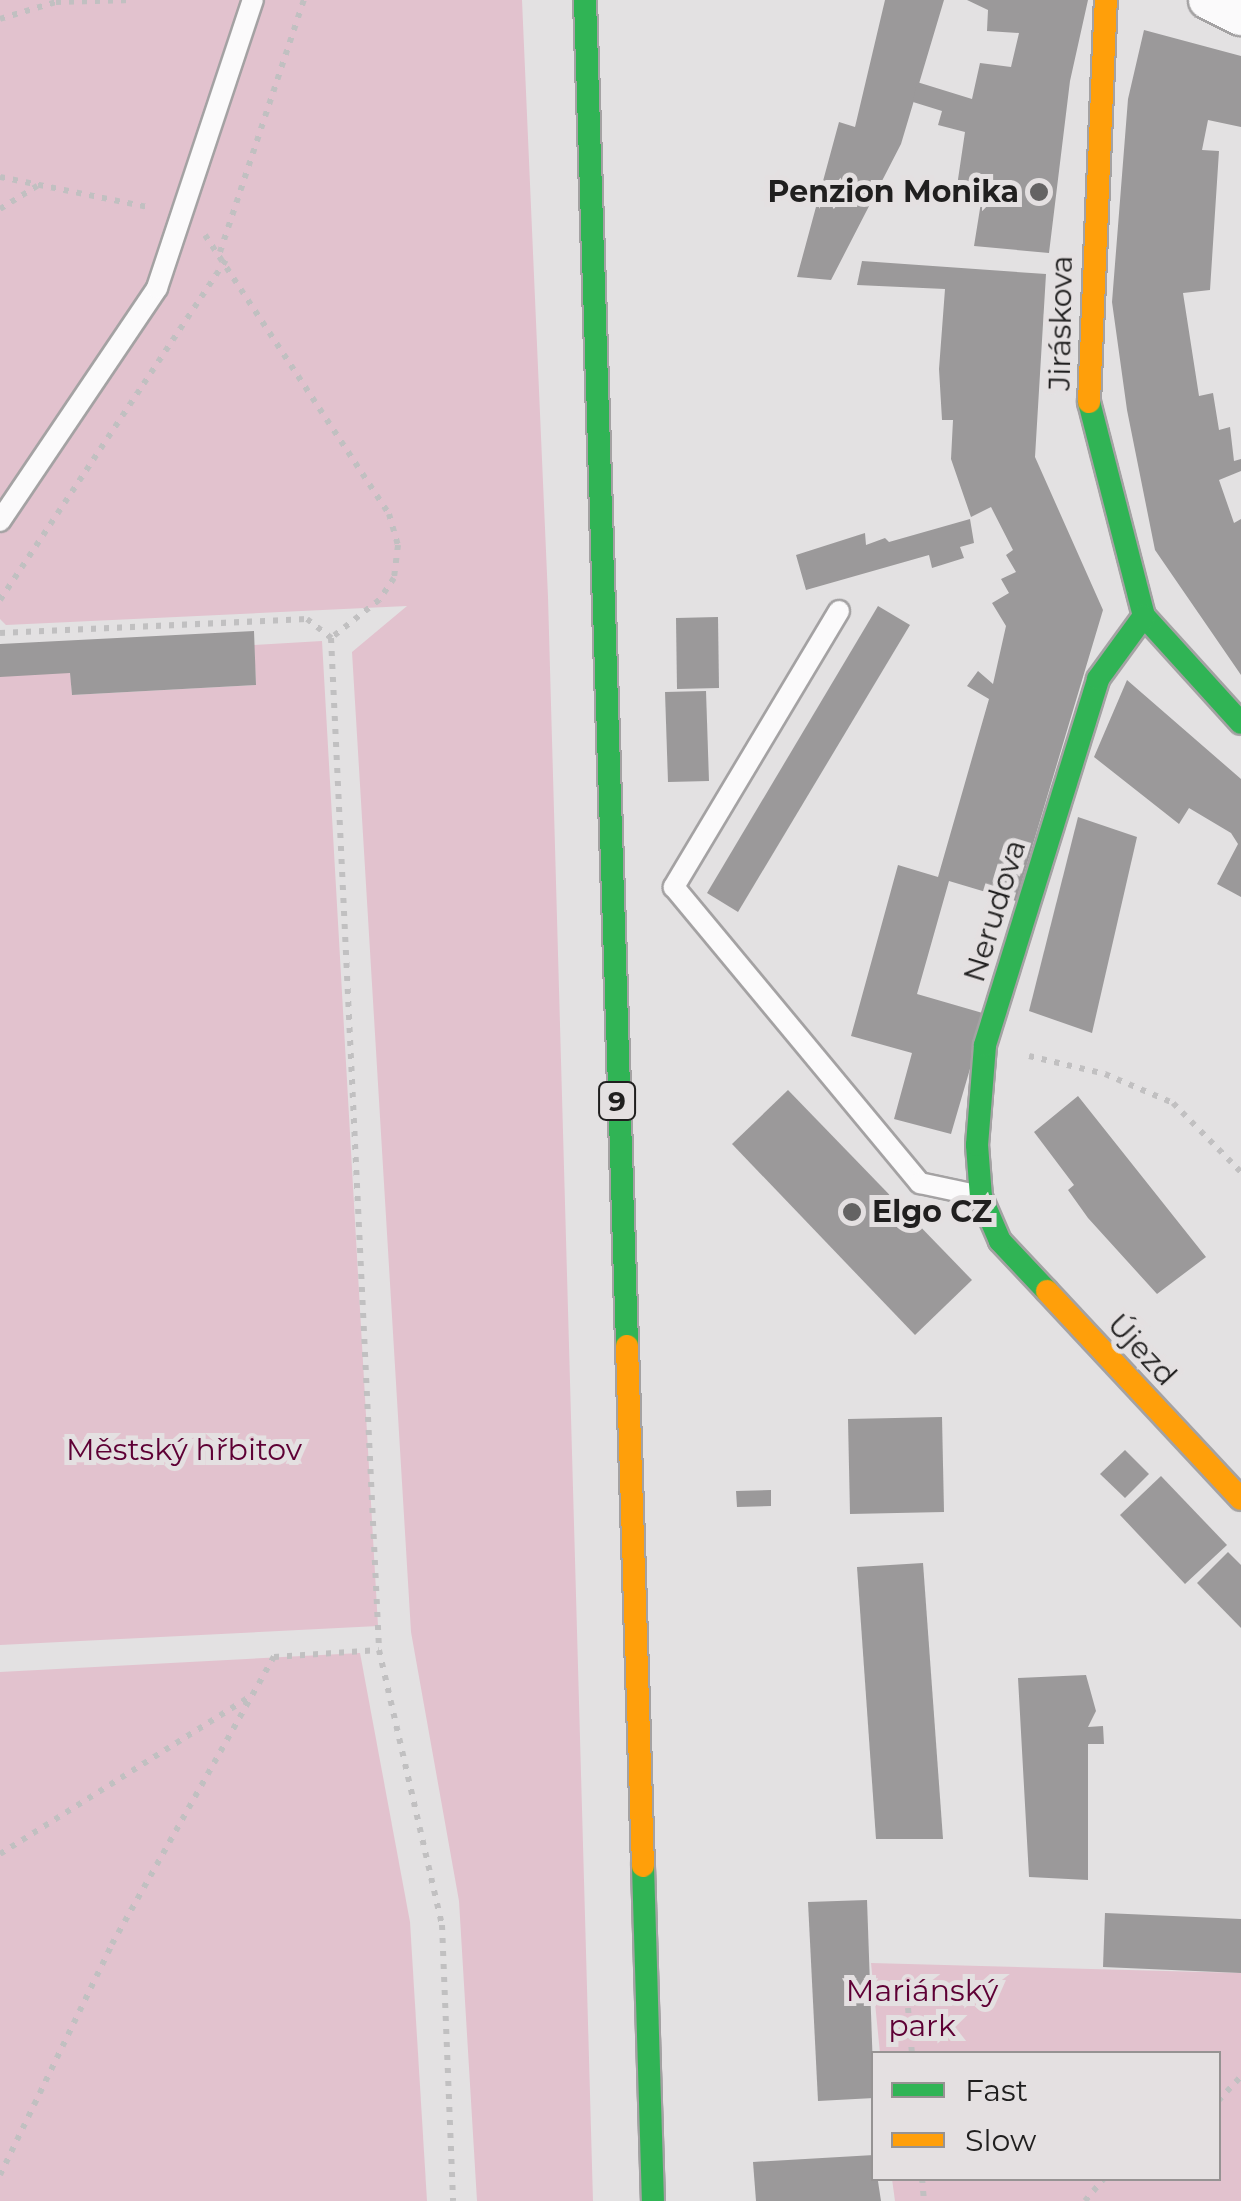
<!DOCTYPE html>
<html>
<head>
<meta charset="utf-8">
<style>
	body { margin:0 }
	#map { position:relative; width:1241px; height:2201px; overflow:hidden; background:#e3e1e2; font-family:Montserrat,sans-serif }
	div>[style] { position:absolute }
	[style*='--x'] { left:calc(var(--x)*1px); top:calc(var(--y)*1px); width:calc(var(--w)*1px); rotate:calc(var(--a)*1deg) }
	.green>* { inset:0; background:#e2c2ce }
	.building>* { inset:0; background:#9b999a }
	.path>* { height:6px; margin-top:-3px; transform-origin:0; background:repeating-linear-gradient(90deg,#c1c0c1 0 5px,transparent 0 13px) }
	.roads { filter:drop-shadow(2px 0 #a4a2a3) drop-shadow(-2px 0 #a4a2a3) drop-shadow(0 2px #a4a2a3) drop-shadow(0 -2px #a4a2a3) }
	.lane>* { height:20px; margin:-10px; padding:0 10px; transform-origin:10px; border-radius:10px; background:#fbfafb }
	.street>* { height:38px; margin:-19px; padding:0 19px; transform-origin:19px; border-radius:19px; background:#fbfafb }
	.fast>* { height:22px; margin:-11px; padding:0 11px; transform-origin:11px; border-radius:11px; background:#30b455 }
	.slow>* { height:22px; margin:-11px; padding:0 11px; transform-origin:11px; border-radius:11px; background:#ff9f0a }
	.dots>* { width:28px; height:28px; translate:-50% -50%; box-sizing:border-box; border:5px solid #e4e0e1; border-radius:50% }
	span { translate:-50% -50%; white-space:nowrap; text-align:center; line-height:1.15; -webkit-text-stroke:10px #e4e0e1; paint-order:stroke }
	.shield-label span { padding:2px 8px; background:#e4e0e1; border:2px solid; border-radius:8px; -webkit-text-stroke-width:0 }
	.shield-label { font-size:28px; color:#201f1f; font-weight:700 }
	.poi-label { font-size:30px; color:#201f1f; font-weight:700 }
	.right { translate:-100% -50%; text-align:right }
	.left { translate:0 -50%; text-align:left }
	.street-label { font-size:30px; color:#201f1f }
	.park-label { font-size:30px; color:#5e0035 }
	.legend { position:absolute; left:871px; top:2051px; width:350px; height:130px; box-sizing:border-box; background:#e4e0e1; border:2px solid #969393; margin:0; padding:12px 18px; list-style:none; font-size:30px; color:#201f1f }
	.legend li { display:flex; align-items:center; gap:20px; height:50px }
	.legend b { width:50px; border:2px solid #969393 }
</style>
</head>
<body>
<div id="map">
	<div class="green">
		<i style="clip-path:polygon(0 0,522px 0,548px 597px,593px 2201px,477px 2201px,459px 1901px,411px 1632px,352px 652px,407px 606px,6px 625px,0 619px)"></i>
		<i style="clip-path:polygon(322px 641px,378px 1626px,0 1645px,0 645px,69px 655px,72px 695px,256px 685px,254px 645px)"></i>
		<i style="clip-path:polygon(360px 1653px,410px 1922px,427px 2201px,0 2201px,0 1672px)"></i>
		<i style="clip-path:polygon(871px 1963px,1241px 1973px,1241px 2201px,895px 2201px,892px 2179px,1218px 2178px,1218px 2054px,880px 2053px)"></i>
	</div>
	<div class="building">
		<i style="clip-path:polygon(885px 0,944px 0,901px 144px,831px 280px,797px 277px,839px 122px,855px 127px)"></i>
		<i style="clip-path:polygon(967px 0,1088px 0,1070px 81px,1049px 253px,974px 246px,983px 190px,957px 186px,965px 132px,938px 125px,942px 111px,913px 102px,917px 82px,972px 99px,980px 63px,1011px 67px,1019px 33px,987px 31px,988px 10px)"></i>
		<i style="clip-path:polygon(1144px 30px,1241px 56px,1241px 127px,1208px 120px,1202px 150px,1219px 151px,1210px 290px,1183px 293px,1199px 396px,1213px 393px,1219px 430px,1230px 427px,1234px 461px,1241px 459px,1241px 471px,1219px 480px,1234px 523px,1241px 519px,1241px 675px,1155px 550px,1127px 410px,1112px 302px,1128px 99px)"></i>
		<i style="clip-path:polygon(862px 261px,1046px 274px,1035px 457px,1103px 610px,1016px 901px,949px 881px,917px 994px,986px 1014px,951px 1134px,894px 1119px,912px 1053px,851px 1036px,898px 865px,938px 877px,989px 699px,967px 686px,978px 671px,993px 684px,1006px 626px,992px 603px,1009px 593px,1001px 579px,1016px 572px,1006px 555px,1013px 550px,991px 507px,971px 517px,951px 459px,953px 420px,942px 420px,939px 369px,945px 289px,857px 285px)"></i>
		<i style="clip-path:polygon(970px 519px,974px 543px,960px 547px,964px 558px,932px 568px,929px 555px,806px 590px,796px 555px,865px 533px,866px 545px,885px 538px,889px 542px)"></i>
		<i style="clip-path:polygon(878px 606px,910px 625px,738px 912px,707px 893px)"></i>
		<i style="clip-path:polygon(718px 617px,719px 688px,677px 689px,676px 618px)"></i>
		<i style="clip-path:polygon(254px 631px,256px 685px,72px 695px,70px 673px,0 677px,0 644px)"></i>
		<i style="clip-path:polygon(1127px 680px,1241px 779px,1241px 897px,1217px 884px,1238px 844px,1231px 833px,1189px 808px,1179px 824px,1094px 757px)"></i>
		<i style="clip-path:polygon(706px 691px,709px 781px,668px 782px,665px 692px)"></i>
		<i style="clip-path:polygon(1078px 817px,1137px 837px,1092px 1033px,1029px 1011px)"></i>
		<i style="clip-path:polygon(788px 1090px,972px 1280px,915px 1335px,732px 1144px)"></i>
		<i style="clip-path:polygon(1078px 1096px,1206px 1257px,1157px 1294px,1088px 1218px,1068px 1190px,1074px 1185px,1034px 1132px)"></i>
		<i style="clip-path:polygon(942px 1417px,944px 1512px,850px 1514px,848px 1419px)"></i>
		<i style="clip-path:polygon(1125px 1450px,1149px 1474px,1125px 1498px,1100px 1474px)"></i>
		<i style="clip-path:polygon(1161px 1476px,1227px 1545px,1185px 1584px,1120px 1515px)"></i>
		<i style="clip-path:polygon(771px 1490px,771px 1506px,737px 1507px,736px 1491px)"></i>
		<i style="clip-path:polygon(1228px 1552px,1241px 1565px,1241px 1628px,1197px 1583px)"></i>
		<i style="clip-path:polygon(923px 1563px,943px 1839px,876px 1839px,857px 1567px)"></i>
		<i style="clip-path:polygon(1086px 1675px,1096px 1711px,1088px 1727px,1103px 1726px,1104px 1744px,1088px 1744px,1088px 1880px,1029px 1877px,1018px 1678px)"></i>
		<i style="clip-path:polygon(867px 1900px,874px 2098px,818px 2101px,808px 1902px)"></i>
		<i style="clip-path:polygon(1105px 1913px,1241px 1919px,1241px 1973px,1103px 1967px)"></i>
		<i style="clip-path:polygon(874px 2155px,881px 2201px,756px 2201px,753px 2162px)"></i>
	</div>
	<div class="path">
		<i style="--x:0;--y:19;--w:59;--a:-16.9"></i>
		<i style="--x:56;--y:2;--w:78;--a:-1.5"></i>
		<i style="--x:0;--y:177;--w:155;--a:11.5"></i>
		<i style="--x:0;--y:209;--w:44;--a:-31.9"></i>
		<i style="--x:205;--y:235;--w:334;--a:56.6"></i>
		<i style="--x:389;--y:514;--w:32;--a:74"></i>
		<i style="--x:398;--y:545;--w:33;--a:97"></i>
		<i style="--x:394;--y:578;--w:27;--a:124"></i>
		<i style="--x:379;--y:600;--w:61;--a:141.6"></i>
		<i style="--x:220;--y:252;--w:266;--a:-71.6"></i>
		<i style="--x:0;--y:600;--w:408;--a:-56.4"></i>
		<i style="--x:0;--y:633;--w:307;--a:-2.6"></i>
		<i style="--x:307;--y:619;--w:31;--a:38"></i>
		<i style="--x:331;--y:638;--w:1013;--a:87.28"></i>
		<i style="--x:379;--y:1650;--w:282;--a:77.1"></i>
		<i style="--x:442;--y:1925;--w:276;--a:87.7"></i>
		<i style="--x:1029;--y:1056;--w:78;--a:13.3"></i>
		<i style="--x:1105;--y:1074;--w:74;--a:23.1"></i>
		<i style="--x:1173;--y:1103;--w:97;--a:45.4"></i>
		<i style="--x:0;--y:1854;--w:293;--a:-32.2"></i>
		<i style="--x:908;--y:2008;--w:46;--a:85"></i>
		<i style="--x:1218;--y:2101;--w:34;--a:-47"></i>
		<i style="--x:0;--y:2175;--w:257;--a:-64.1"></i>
		<i style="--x:112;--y:1944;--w:330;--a:-60.6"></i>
		<i style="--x:274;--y:1657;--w:105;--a:-3.8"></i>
		<i style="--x:922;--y:2178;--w:23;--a:85"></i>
		<i style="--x:1085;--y:2201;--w:30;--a:-50"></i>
	</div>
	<div class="roads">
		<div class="lane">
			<i style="--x:0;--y:521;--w:281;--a:-56"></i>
			<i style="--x:157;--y:288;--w:304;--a:-71.6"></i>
			<i style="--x:839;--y:611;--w:322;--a:120.9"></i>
			<i style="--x:674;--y:887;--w:385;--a:50.3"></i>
			<i style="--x:920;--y:1183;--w:57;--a:12.1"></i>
		</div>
		<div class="street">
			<i style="--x:1208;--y:0;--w:37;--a:26"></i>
		</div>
		<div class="fast">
			<i style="--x:585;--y:0;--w:1347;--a:88.21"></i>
			<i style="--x:1089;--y:402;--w:221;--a:75.6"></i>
			<i style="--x:1144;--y:616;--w:144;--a:47.8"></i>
			<i style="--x:1047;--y:1291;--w:69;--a:-133.2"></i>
			<i style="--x:1000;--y:1241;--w:48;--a:-113.4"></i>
			<i style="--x:981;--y:1197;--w:52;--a:-94.4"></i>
			<i style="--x:977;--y:1145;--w:100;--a:-85.4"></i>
			<i style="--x:985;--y:1045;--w:383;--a:-72.8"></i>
			<i style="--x:1098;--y:679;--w:78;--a:-53.9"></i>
			<i style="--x:643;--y:1866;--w:335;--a:88.3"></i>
		</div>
		<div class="slow">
			<i style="--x:1089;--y:402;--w:402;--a:-87.6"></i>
			<i style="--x:1047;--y:1291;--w:284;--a:47"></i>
			<i style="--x:627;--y:1346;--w:520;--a:88.24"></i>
		</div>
	</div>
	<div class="dots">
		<i style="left:1039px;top:192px;background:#646363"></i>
		<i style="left:852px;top:1212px;background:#646363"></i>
	</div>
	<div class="shield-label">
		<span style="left:617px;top:1101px">9</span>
	</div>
	<div class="poi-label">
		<span class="right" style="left:1019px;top:192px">Penzion Monika</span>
		<span class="left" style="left:872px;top:1212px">Elgo CZ</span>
	</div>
	<div class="street-label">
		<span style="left:1061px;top:323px;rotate:-89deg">Jiráskova</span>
		<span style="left:995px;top:911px;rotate:-73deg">Nerudova</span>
		<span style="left:1142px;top:1350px;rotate:47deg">Újezd</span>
	</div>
	<div class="park-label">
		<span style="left:184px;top:1450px">Městský hřbitov</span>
		<span style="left:922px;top:2008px">Mariánský<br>park</span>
	</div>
	<ul class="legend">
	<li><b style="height:12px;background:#30b455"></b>Fast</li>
	<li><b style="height:12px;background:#ff9f0a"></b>Slow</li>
	</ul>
</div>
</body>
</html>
